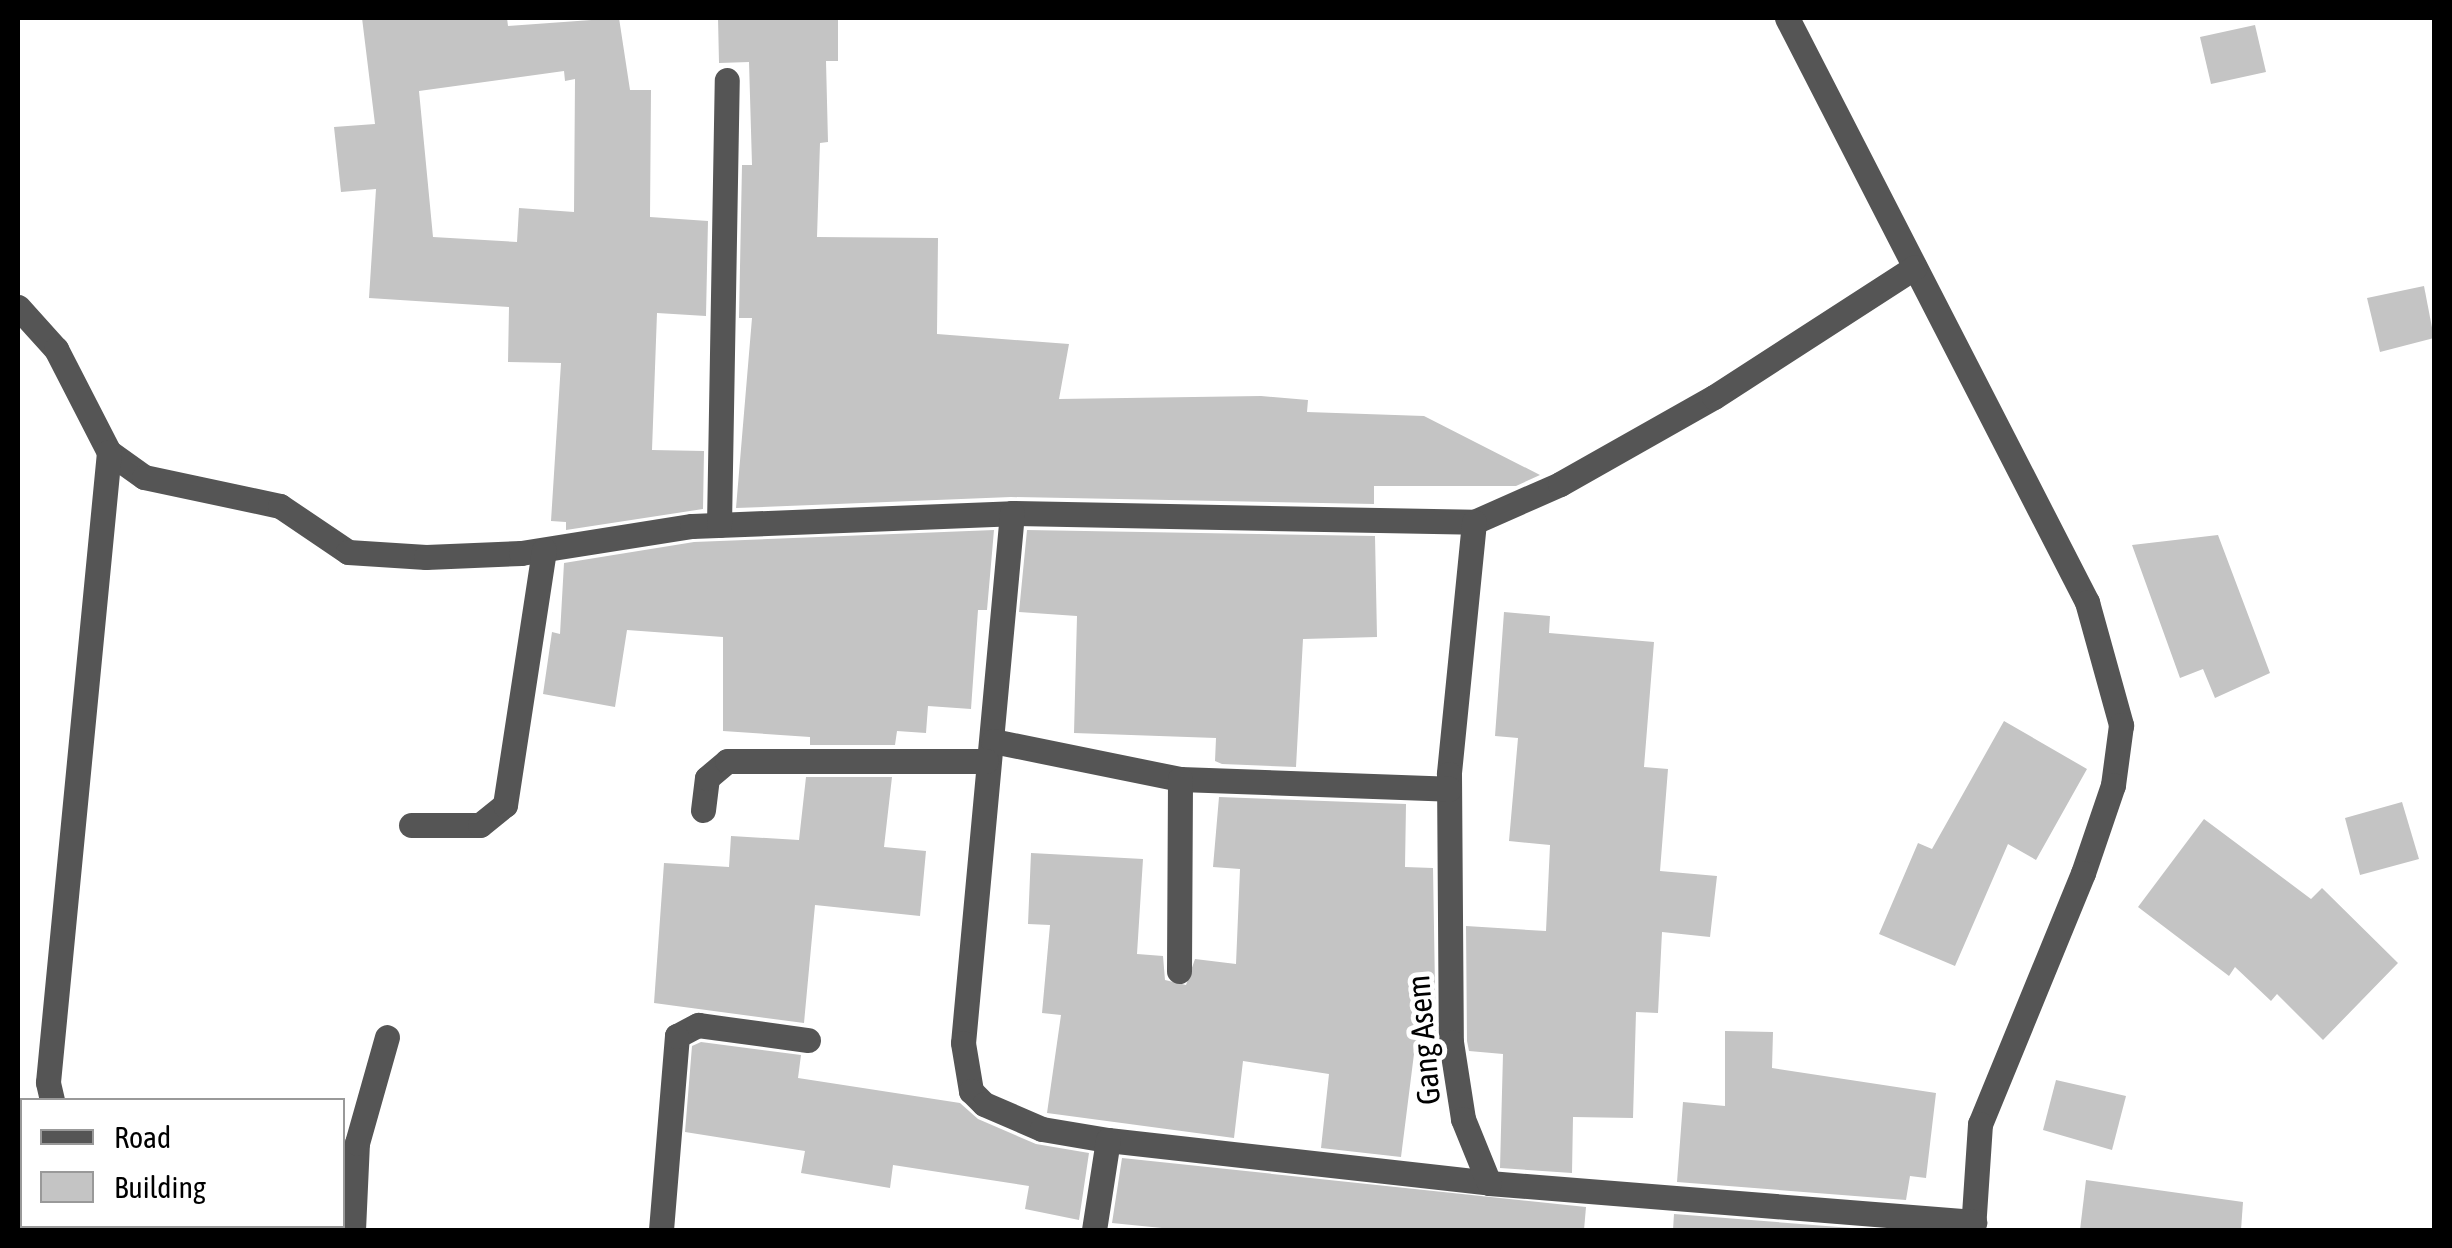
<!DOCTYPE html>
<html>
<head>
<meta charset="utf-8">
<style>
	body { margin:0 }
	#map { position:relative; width:2452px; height:1248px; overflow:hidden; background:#fff; font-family:"Asap Condensed",sans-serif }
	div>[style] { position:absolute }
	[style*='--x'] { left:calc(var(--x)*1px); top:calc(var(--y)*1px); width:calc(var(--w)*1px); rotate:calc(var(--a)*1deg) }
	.building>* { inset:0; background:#c4c4c4 }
	.minor>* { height:25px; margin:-12.5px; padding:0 12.5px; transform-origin:12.5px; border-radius:12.5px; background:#555 }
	span { translate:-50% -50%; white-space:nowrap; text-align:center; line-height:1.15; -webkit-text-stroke:10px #fff; paint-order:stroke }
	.street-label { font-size:32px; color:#000 }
	.frame { position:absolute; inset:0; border:20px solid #000; pointer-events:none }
	.legend { position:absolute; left:20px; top:1098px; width:325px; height:130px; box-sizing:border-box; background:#fff; border:2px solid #999; margin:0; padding:12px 18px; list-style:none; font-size:30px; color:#000 }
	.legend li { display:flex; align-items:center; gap:20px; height:50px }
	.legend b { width:50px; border:2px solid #999 }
</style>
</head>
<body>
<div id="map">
	<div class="building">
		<i style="clip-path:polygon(evenodd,362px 18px,507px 18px,508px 26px,619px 18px,630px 90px,651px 90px,650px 217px,708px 221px,706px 316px,657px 313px,652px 450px,704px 451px,703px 509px,566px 530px,566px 522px,551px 521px,561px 363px,508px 362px,509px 307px,369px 298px,376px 189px,341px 192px,334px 127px,375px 124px,362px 18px,564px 71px,565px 81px,575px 79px,574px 212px,519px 208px,517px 242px,433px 237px,419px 91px,564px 71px)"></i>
		<i style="clip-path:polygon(718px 18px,838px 18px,838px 61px,826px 61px,828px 142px,820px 143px,817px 237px,938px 238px,937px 334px,1069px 344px,1059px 399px,1261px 396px,1308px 400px,1307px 412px,1424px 416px,1540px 475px,1516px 486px,1374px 486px,1374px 504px,1011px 497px,736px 508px,752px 318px,739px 318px,742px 165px,752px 165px,749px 62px,719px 63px)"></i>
		<i style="clip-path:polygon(2255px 25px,2266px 72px,2211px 84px,2200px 37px)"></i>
		<i style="clip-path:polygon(2424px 286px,2434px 338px,2380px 352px,2367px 298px)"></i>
		<i style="clip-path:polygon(994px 530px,987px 610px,978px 610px,971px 709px,928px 706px,926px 733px,897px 731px,895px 745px,810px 745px,810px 737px,723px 731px,723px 637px,627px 630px,615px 707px,543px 694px,552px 632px,560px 634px,564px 563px,694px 542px)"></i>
		<i style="clip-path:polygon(1027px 530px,1375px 536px,1377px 637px,1303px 639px,1296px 767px,1222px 764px,1215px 761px,1216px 738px,1074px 733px,1077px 616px,1019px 612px)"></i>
		<i style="clip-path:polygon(2218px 535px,2270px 673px,2215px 698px,2203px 669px,2180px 678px,2132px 545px)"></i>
		<i style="clip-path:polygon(1504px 612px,1550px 616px,1549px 633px,1654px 642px,1644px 767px,1668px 769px,1660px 871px,1717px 876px,1710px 937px,1662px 932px,1658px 1013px,1636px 1012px,1633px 1118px,1573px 1117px,1572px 1173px,1500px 1168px,1503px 1054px,1469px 1051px,1467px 1041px,1466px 926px,1546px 931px,1550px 845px,1509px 841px,1518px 738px,1495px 736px)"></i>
		<i style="clip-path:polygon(2004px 721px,2087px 769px,2036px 860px,2008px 844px,1955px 966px,1879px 934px,1918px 843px,1932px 849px)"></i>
		<i style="clip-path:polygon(806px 777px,892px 777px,884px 847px,926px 851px,920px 916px,815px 905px,804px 1023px,654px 1003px,664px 863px,729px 867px,731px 836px,799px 840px)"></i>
		<i style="clip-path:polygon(1219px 797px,1406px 804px,1405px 867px,1433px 868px,1436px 1048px,1415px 1046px,1401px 1157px,1321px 1148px,1329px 1074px,1243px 1061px,1234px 1138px,1047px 1113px,1061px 1015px,1042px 1013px,1050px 925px,1028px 924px,1031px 853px,1143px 859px,1137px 954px,1163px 956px,1165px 980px,1186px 985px,1195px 959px,1236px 964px,1240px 869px,1213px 867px)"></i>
		<i style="clip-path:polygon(2402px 802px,2419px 859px,2360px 875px,2345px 818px)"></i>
		<i style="clip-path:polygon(2204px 819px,2311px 899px,2322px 888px,2398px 963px,2323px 1040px,2277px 994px,2271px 1001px,2235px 967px,2229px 976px,2138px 907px)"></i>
		<i style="clip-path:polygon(1725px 1031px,1773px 1032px,1772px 1068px,1936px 1093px,1926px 1178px,1910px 1176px,1906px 1200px,1677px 1182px,1683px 1102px,1725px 1106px)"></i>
		<i style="clip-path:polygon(701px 1042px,801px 1055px,798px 1078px,960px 1103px,978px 1119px,1036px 1144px,1089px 1153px,1079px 1220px,1025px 1209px,1029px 1186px,893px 1165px,890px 1188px,801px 1173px,805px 1151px,685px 1132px,692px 1046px)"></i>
		<i style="clip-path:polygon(2056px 1080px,2126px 1096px,2112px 1150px,2043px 1130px)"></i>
		<i style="clip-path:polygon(1122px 1158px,1586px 1207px,1584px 1230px,1182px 1230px,1112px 1223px)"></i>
		<i style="clip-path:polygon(2086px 1180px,2243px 1202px,2241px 1230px,2080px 1230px)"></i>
		<i style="clip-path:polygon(1674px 1214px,1877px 1230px,1673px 1230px)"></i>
	</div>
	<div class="minor">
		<i style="--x:1787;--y:18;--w:657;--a:62.81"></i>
		<i style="--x:2087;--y:602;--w:128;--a:74.5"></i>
		<i style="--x:2121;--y:725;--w:61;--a:97.6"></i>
		<i style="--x:2113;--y:785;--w:93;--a:108.8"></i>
		<i style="--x:2083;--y:873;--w:271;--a:112.3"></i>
		<i style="--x:1980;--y:1124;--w:106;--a:93.8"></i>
		<i style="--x:18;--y:307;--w:57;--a:47.9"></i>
		<i style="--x:56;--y:349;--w:116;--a:62.8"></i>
		<i style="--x:109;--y:452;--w:43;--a:35.5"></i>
		<i style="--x:144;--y:477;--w:139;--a:12"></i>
		<i style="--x:280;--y:506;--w:82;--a:34.1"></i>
		<i style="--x:348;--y:552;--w:78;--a:3.7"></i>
		<i style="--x:426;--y:557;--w:95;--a:-2.4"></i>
		<i style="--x:521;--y:553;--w:173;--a:-9"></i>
		<i style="--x:692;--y:526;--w:320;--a:-2.3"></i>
		<i style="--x:1012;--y:513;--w:462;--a:1.1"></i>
		<i style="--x:1474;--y:522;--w:94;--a:-23.8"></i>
		<i style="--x:1560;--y:484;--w:177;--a:-29.5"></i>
		<i style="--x:1714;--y:397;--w:239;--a:-32.9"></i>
		<i style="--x:1012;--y:513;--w:532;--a:95.28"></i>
		<i style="--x:963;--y:1043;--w:49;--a:80.5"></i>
		<i style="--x:971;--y:1091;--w:18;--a:45"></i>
		<i style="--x:984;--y:1104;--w:63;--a:23.3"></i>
		<i style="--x:1042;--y:1129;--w:67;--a:9.5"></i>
		<i style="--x:1108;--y:1140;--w:383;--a:6.4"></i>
		<i style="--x:1489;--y:1183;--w:487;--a:4.6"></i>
		<i style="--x:1474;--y:522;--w:253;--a:95.7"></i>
		<i style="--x:1449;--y:774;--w:268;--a:89.6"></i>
		<i style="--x:1451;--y:1042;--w:78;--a:81.1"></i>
		<i style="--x:1463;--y:1119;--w:69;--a:67.9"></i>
		<i style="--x:719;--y:525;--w:445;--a:-89"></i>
		<i style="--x:993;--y:741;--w:191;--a:11.5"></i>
		<i style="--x:1180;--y:779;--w:269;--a:2.1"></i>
		<i style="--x:703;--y:810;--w:32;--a:-83"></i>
		<i style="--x:707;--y:778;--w:26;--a:-40"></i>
		<i style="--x:727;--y:761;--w:259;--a:0"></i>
		<i style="--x:411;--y:825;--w:69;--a:0"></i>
		<i style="--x:480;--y:825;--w:32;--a:-39"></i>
		<i style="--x:505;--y:805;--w:258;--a:-81.3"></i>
		<i style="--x:1179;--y:971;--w:192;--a:-89.7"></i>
		<i style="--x:52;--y:1100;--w:18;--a:-103"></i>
		<i style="--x:48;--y:1082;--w:633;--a:-84.47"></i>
		<i style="--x:162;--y:1226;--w:19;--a:12"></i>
		<i style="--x:353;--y:1230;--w:87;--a:-87.4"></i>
		<i style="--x:357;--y:1143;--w:110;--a:-74.2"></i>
		<i style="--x:661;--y:1230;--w:195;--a:-85.3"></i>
		<i style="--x:677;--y:1036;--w:24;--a:-28"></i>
		<i style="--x:698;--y:1025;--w:111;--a:7.8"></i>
		<i style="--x:1094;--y:1230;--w:91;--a:-81.2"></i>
	</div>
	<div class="street-label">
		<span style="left:1424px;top:1040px;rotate:-95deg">Gang Asem</span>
	</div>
	<div class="frame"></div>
	<ul class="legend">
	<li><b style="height:12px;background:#555"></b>Road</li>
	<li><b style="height:28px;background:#c4c4c4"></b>Building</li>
	</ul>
</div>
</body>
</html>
